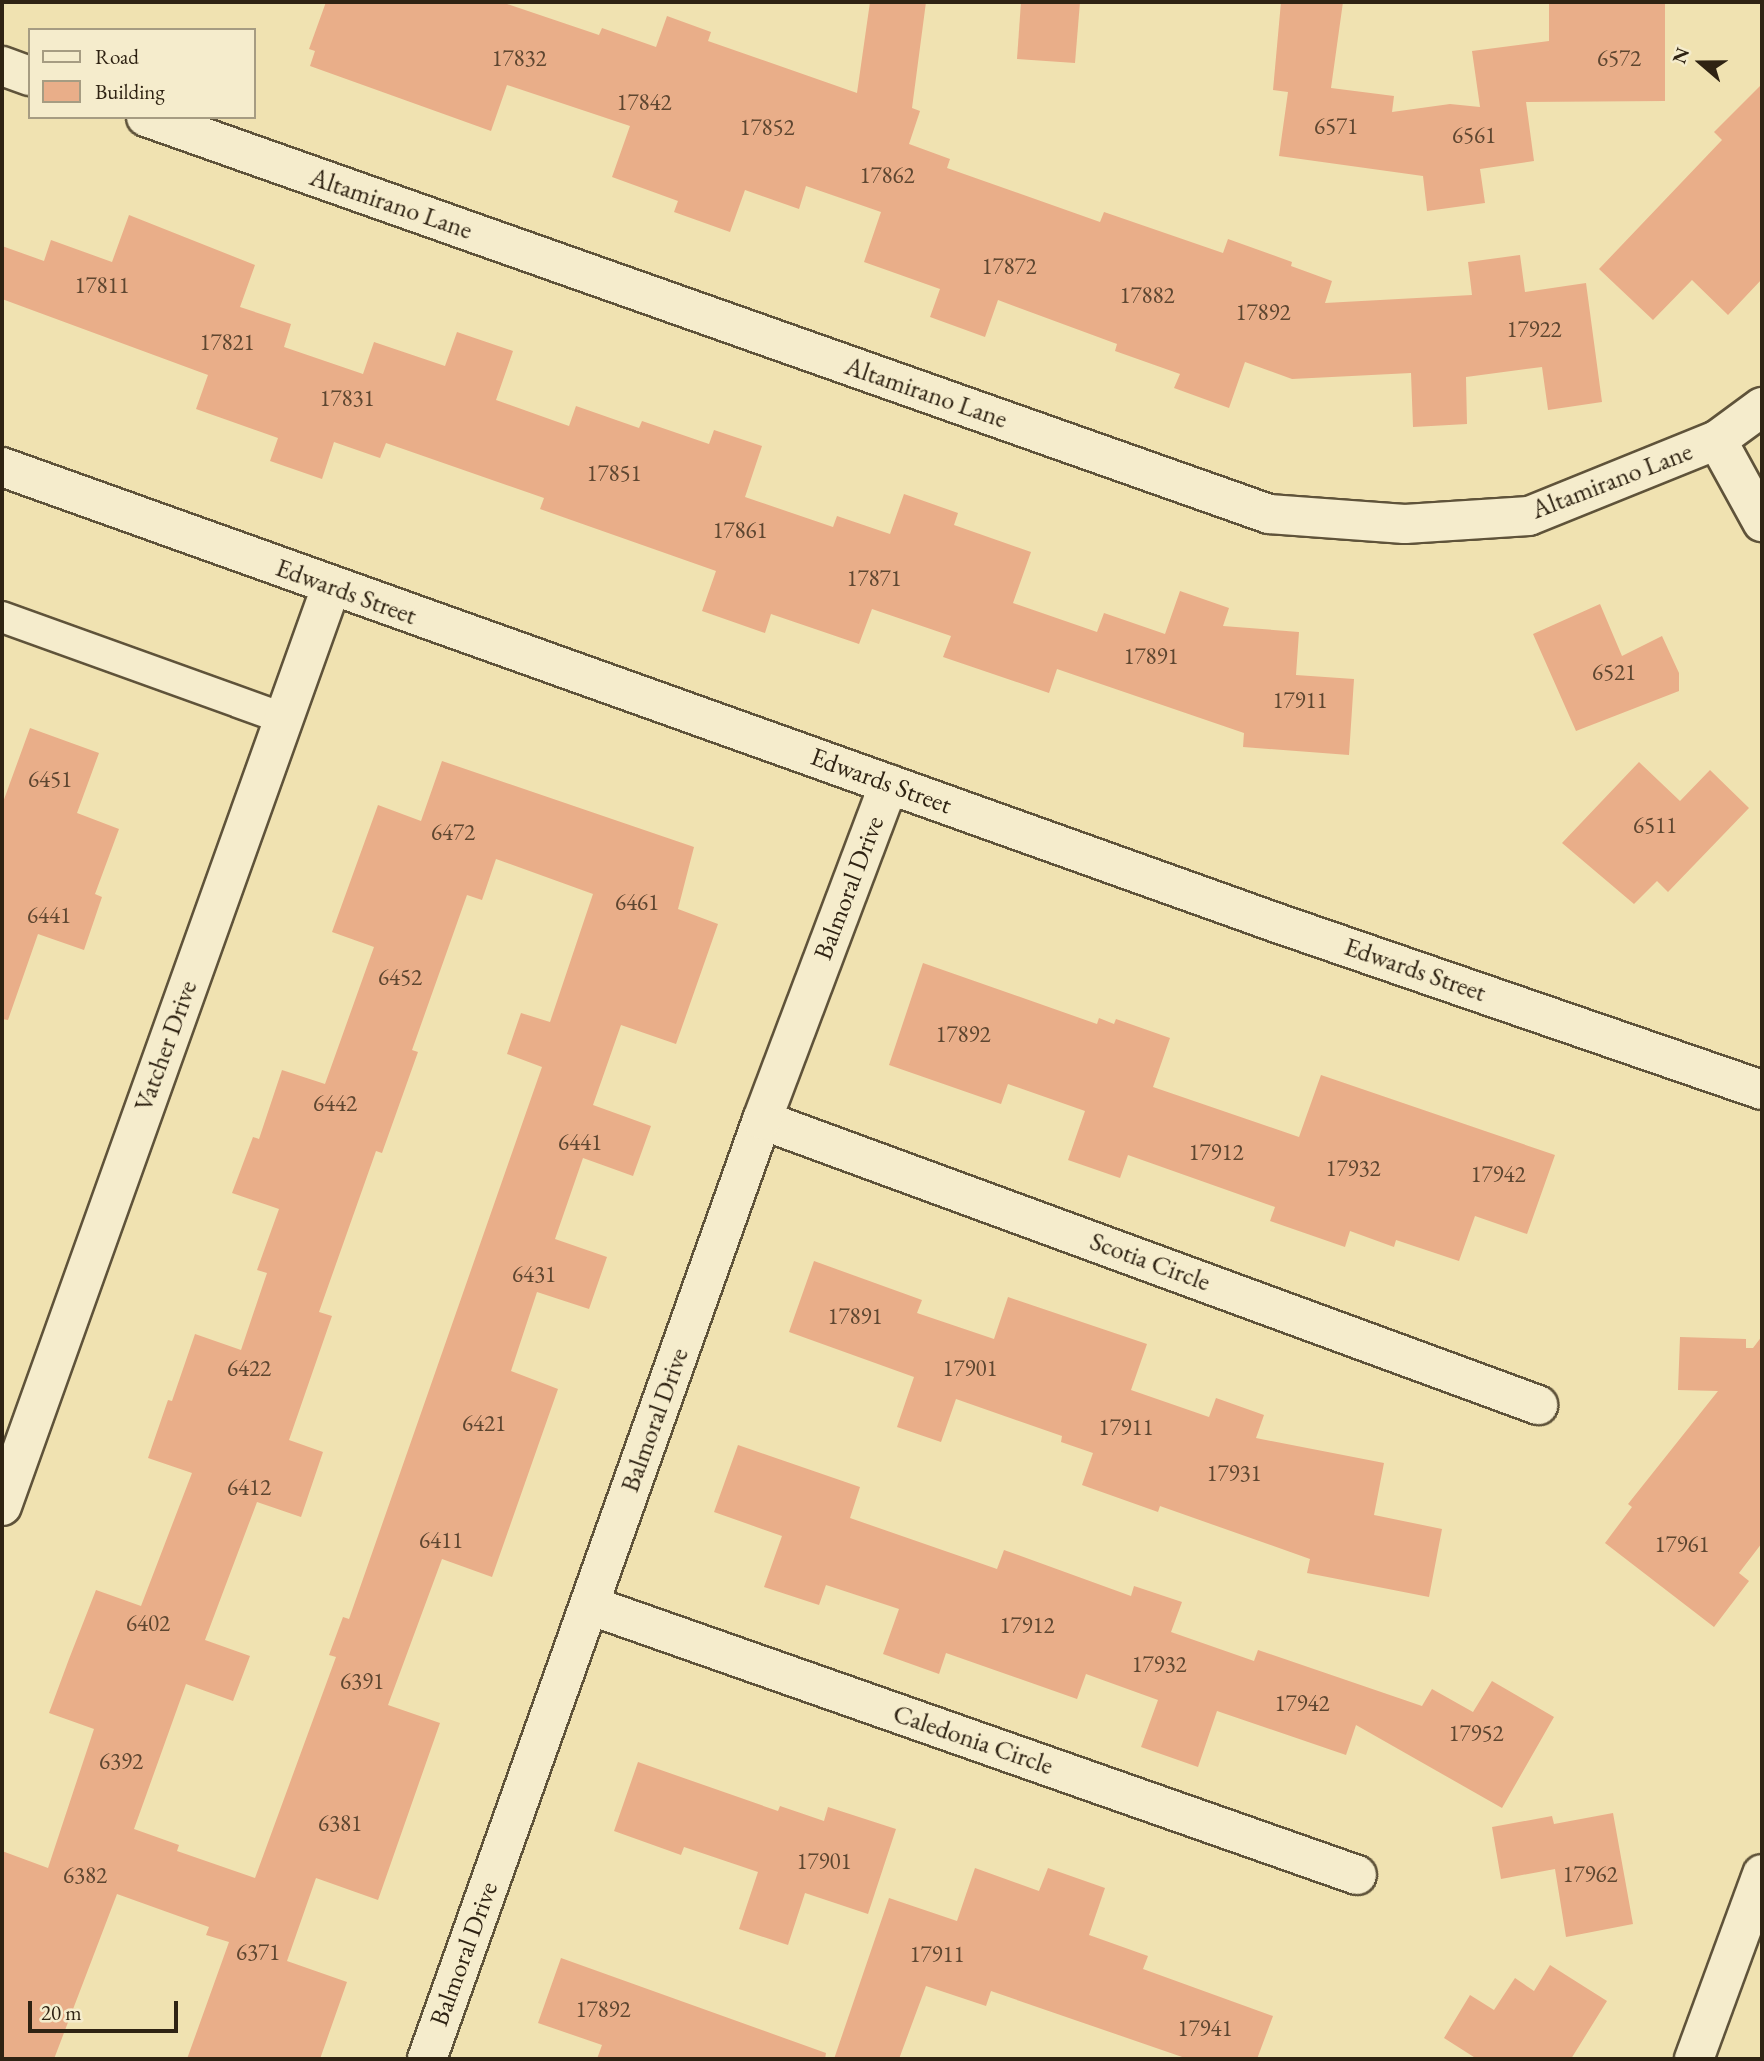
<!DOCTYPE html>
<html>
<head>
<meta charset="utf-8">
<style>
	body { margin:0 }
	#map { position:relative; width:1764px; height:2061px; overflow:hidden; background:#f0e2b1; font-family:"EB Garamond",serif }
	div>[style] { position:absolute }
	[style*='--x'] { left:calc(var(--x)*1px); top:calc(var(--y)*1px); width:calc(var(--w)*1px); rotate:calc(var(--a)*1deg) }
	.building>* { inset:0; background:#e9ae89 }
	.roads { filter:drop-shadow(2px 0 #5f533a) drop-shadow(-2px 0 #5f533a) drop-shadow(0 2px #5f533a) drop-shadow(0 -2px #5f533a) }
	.lane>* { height:30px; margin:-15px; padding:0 15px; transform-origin:15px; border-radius:15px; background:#f5eccc }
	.street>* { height:38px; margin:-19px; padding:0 19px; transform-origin:19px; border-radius:19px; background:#f5eccc }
	.secondary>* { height:38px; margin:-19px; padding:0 19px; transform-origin:19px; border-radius:19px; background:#f5eccc }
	span { translate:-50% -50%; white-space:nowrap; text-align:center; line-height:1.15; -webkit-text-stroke:5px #f5eccc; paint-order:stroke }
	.number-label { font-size:23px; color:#5e4630 }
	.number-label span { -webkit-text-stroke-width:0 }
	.street-label { font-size:26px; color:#2f2313 }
	.frame { position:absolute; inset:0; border:4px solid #2f2313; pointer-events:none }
	.legend { position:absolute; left:28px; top:28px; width:228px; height:91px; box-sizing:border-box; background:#f5eccc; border:2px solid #a69c82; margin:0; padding:9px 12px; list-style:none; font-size:21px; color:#2f2313 }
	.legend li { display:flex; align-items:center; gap:14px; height:35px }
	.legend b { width:35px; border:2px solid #a69c82 }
	.north { position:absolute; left:1666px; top:28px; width:70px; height:70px; -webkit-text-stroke:5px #f5eccc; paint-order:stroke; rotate:290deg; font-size:19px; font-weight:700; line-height:28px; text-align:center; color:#2f2313 }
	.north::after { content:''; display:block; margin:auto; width:24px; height:32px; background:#2f2313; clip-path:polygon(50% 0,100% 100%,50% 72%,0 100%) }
	.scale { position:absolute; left:28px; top:2001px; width:150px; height:32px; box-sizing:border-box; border:4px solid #2f2313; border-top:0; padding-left:9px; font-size:21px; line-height:24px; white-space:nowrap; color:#2f2313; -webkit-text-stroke:5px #f5eccc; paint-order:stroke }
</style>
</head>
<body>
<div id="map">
	<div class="building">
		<i style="clip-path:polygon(326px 2px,501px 2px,599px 35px,602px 28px,656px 47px,667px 16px,711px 32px,708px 41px,857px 93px,870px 2px,926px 2px,912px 108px,920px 111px,909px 144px,950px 159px,947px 168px,1100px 222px,1104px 212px,1223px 253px,1228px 239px,1292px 262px,1291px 266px,1332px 281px,1325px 303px,1472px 295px,1468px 262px,1520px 255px,1525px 292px,1586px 283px,1602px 402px,1548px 410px,1542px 367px,1466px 377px,1467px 424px,1413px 427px,1411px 373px,1292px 379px,1245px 362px,1229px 408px,1174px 388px,1180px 374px,1115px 351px,1117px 344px,998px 300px,985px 337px,930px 317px,940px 289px,864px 262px,881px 212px,806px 186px,799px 209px,745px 190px,730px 232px,674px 212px,678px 201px,612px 177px,630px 126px,507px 85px,491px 131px,310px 66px,315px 51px,309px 49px)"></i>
		<i style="clip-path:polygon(1021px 2px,1080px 2px,1075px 63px,1017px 59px)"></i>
		<i style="clip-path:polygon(1281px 2px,1343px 2px,1331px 88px,1394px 96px,1392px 112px,1450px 104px,1480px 107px,1472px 51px,1549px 41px,1549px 2px,1665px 2px,1665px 101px,1526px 102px,1534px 161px,1480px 169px,1485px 203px,1427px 211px,1423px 176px,1279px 156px,1288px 92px,1273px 90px)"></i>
		<i style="clip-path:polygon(1762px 84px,1762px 279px,1728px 315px,1692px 280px,1653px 320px,1599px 269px,1722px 140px,1714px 132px)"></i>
		<i style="clip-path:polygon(129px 215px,255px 265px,240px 307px,291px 324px,284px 347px,363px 374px,374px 342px,445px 366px,457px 332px,513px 351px,496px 400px,569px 426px,576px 406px,639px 428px,642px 421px,709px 444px,714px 430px,762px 446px,745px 497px,833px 527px,837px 516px,890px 534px,904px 494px,958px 513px,954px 525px,1031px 552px,1013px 603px,1097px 632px,1104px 613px,1165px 634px,1180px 591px,1229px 608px,1223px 626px,1299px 632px,1296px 675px,1354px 679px,1349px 755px,1243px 747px,1244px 733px,1057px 669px,1049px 693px,943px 657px,951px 636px,872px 609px,859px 644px,771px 614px,765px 633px,702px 611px,716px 571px,540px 509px,544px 498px,386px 443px,380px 458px,334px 442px,322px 479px,270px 461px,278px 438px,196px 409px,208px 375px,2px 299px,2px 246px,44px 261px,51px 240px,112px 262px)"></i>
		<i style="clip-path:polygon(1600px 604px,1622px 656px,1662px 636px,1679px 673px,1679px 691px,1576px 731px,1533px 634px)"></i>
		<i style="clip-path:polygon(30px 728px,99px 753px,77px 813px,119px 829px,95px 894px,102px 897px,84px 950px,38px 934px,8px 1020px,2px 1019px,2px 805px)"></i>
		<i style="clip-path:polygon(evenodd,442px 761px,694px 847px,678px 909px,718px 924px,676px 1044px,621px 1025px,593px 1105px,651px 1126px,633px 1176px,583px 1158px,555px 1239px,607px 1257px,589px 1309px,537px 1292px,511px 1371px,558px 1389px,492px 1577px,442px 1559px,388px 1705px,440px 1723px,378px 1900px,316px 1878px,287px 1961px,347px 1982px,320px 2059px,187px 2059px,229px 1942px,206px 1935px,209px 1927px,117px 1894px,54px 2059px,2px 2059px,2px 1851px,48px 1868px,94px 1729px,49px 1713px,69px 1659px,96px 1590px,141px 1606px,192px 1473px,148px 1458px,168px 1400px,172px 1401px,195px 1334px,241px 1350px,267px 1273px,257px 1270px,279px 1209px,232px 1193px,253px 1137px,259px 1139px,282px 1070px,325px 1084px,374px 947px,332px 932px,378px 805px,421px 821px,442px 761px,496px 859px,593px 894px,550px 1022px,521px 1013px,507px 1054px,542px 1067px,349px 1619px,343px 1617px,329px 1655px,336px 1657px,255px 1878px,177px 1851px,179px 1845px,134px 1829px,186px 1684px,233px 1701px,250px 1656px,205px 1640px,257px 1502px,301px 1517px,323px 1452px,289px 1440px,332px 1316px,319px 1312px,376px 1151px,382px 1153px,418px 1052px,412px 1050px,467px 895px,482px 900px,496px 859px)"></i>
		<i style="clip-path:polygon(1639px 762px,1680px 801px,1710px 770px,1749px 808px,1668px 892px,1657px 881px,1634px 904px,1562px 843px)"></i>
		<i style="clip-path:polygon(923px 963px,1097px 1024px,1099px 1018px,1114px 1024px,1116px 1019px,1170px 1038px,1153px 1087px,1299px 1137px,1321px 1075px,1555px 1155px,1527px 1234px,1475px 1216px,1459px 1261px,1396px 1240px,1394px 1247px,1350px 1231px,1345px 1247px,1270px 1221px,1275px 1207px,1128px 1155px,1120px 1178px,1068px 1160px,1085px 1111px,1008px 1084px,1001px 1104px,889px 1065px)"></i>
		<i style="clip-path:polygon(814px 1261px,922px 1300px,917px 1313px,994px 1339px,1008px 1297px,1147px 1344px,1131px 1390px,1209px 1417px,1216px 1398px,1264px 1415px,1256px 1438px,1384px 1463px,1374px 1515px,1442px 1529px,1429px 1597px,1307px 1573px,1310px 1559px,1160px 1506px,1158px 1512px,1082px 1485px,1093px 1453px,1061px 1442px,1062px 1436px,956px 1399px,941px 1442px,897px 1427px,914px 1377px,789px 1332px)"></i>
		<i style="clip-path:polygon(1762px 1336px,1762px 1543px,1739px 1573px,1749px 1581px,1714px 1627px,1605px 1543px,1632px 1507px,1628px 1504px,1718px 1391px,1678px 1390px,1680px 1337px,1746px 1339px,1746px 1348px,1753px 1348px)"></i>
		<i style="clip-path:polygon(738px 1445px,860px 1487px,850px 1518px,997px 1569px,1004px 1550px,1131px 1596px,1134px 1586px,1182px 1602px,1171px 1632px,1254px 1661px,1258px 1650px,1422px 1706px,1432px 1689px,1473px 1712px,1492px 1681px,1554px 1717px,1502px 1808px,1356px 1725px,1346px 1755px,1217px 1711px,1198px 1767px,1141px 1747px,1158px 1700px,1086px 1674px,1077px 1699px,946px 1653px,939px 1674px,883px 1654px,899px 1609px,826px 1585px,819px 1605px,764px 1587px,782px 1536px,714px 1512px)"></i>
		<i style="clip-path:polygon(638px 1762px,778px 1811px,780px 1806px,824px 1821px,828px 1807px,896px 1829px,868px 1914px,805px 1893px,788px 1945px,739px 1929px,758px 1872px,684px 1847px,681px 1855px,614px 1831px)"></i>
		<i style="clip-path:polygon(1613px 1813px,1633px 1924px,1566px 1937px,1555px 1869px,1501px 1879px,1492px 1827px,1552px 1816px,1554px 1824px)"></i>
		<i style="clip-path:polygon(975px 1868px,1039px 1891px,1048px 1868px,1105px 1888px,1089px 1935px,1148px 1956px,1143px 1969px,1273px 2016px,1257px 2059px,1188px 2059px,991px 1991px,986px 2006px,926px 1986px,899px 2059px,834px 2059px,889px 1898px,957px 1921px)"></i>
		<i style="clip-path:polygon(561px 1958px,826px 2053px,825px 2059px,597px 2059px,602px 2045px,538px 2023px)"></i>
		<i style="clip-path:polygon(1550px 1965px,1607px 2001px,1571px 2059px,1477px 2059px,1444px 2038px,1470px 1995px,1494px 2010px,1515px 1978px,1534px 1991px)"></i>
	</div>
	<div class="roads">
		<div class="lane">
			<i style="--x:2;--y:617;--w:299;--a:19.8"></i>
		</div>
		<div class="street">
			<i style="--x:2;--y:66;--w:30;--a:20"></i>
			<i style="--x:146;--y:117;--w:1191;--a:19.47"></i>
			<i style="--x:1269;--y:514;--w:136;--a:4.2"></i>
			<i style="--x:1405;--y:524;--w:124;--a:-3.7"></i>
			<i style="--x:1529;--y:516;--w:203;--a:-22"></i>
			<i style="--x:1717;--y:440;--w:56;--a:-36.3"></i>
			<i style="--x:1717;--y:440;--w:94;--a:61.2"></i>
			<i style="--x:762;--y:1120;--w:827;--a:20.17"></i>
			<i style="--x:2;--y:1506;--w:976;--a:-70.3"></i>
			<i style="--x:589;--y:1605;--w:814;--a:19.37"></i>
			<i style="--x:427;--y:2059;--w:997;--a:-70.37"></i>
			<i style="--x:762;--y:1120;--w:359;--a:-69.3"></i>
		</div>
		<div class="secondary">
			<i style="--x:2;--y:467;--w:1354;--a:19.68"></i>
			<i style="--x:1277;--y:923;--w:513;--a:19"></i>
			<i style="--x:1694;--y:2059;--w:197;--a:-69.8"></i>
		</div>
	</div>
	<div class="number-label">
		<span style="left:519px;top:58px">17832</span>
		<span style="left:1619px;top:58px">6572</span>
		<span style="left:644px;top:102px">17842</span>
		<span style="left:1336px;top:126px">6571</span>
		<span style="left:767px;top:127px">17852</span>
		<span style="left:1474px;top:135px">6561</span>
		<span style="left:887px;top:175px">17862</span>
		<span style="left:1009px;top:266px">17872</span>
		<span style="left:102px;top:285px">17811</span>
		<span style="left:1147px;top:295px">17882</span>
		<span style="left:1263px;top:312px">17892</span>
		<span style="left:1534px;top:329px">17922</span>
		<span style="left:227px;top:342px">17821</span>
		<span style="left:347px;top:398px">17831</span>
		<span style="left:614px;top:473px">17851</span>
		<span style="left:740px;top:530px">17861</span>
		<span style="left:874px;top:578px">17871</span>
		<span style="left:1151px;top:656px">17891</span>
		<span style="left:1614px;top:672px">6521</span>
		<span style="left:1300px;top:700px">17911</span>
		<span style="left:50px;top:779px">6451</span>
		<span style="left:1655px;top:825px">6511</span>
		<span style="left:453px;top:832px">6472</span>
		<span style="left:637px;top:902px">6461</span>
		<span style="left:49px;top:915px">6441</span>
		<span style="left:400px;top:977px">6452</span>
		<span style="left:963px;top:1034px">17892</span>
		<span style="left:335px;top:1103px">6442</span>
		<span style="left:580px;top:1142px">6441</span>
		<span style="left:1216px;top:1152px">17912</span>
		<span style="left:1353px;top:1168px">17932</span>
		<span style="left:1498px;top:1174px">17942</span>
		<span style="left:534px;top:1274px">6431</span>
		<span style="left:855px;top:1316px">17891</span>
		<span style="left:249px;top:1368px">6422</span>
		<span style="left:970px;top:1368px">17901</span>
		<span style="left:484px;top:1423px">6421</span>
		<span style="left:1126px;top:1427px">17911</span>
		<span style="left:1234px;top:1473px">17931</span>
		<span style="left:249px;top:1487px">6412</span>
		<span style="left:441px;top:1540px">6411</span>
		<span style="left:1682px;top:1544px">17961</span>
		<span style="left:148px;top:1623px">6402</span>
		<span style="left:1027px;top:1625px">17912</span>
		<span style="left:1159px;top:1664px">17932</span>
		<span style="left:362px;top:1681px">6391</span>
		<span style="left:1302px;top:1703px">17942</span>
		<span style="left:1476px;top:1733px">17952</span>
		<span style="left:121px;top:1761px">6392</span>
		<span style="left:340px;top:1823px">6381</span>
		<span style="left:824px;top:1861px">17901</span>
		<span style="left:1590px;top:1874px">17962</span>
		<span style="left:85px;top:1875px">6382</span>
		<span style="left:258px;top:1952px">6371</span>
		<span style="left:937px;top:1954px">17911</span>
		<span style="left:603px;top:2009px">17892</span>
		<span style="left:1205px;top:2028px">17941</span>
	</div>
	<div class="street-label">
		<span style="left:391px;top:204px;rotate:19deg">Altamirano Lane</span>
		<span style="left:926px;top:393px;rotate:19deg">Altamirano Lane</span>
		<span style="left:1612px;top:481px;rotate:-21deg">Altamirano Lane</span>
		<span style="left:346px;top:592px;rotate:20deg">Edwards Street</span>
		<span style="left:881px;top:781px;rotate:20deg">Edwards Street</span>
		<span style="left:849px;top:888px;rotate:-69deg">Balmoral Drive</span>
		<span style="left:1415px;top:970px;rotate:19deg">Edwards Street</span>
		<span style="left:166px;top:1046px;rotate:-70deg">Vatcher Drive</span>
		<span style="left:1150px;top:1262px;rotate:20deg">Scotia Circle</span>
		<span style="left:655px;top:1420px;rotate:-70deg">Balmoral Drive</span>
		<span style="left:973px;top:1740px;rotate:19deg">Caledonia Circle</span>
		<span style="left:464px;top:1954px;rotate:-70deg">Balmoral Drive</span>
	</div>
	<div class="frame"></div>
	<ul class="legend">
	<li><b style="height:9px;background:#f5eccc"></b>Road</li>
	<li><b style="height:19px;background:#e9ae89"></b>Building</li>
	</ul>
	<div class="north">N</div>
	<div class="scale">20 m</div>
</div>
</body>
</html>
